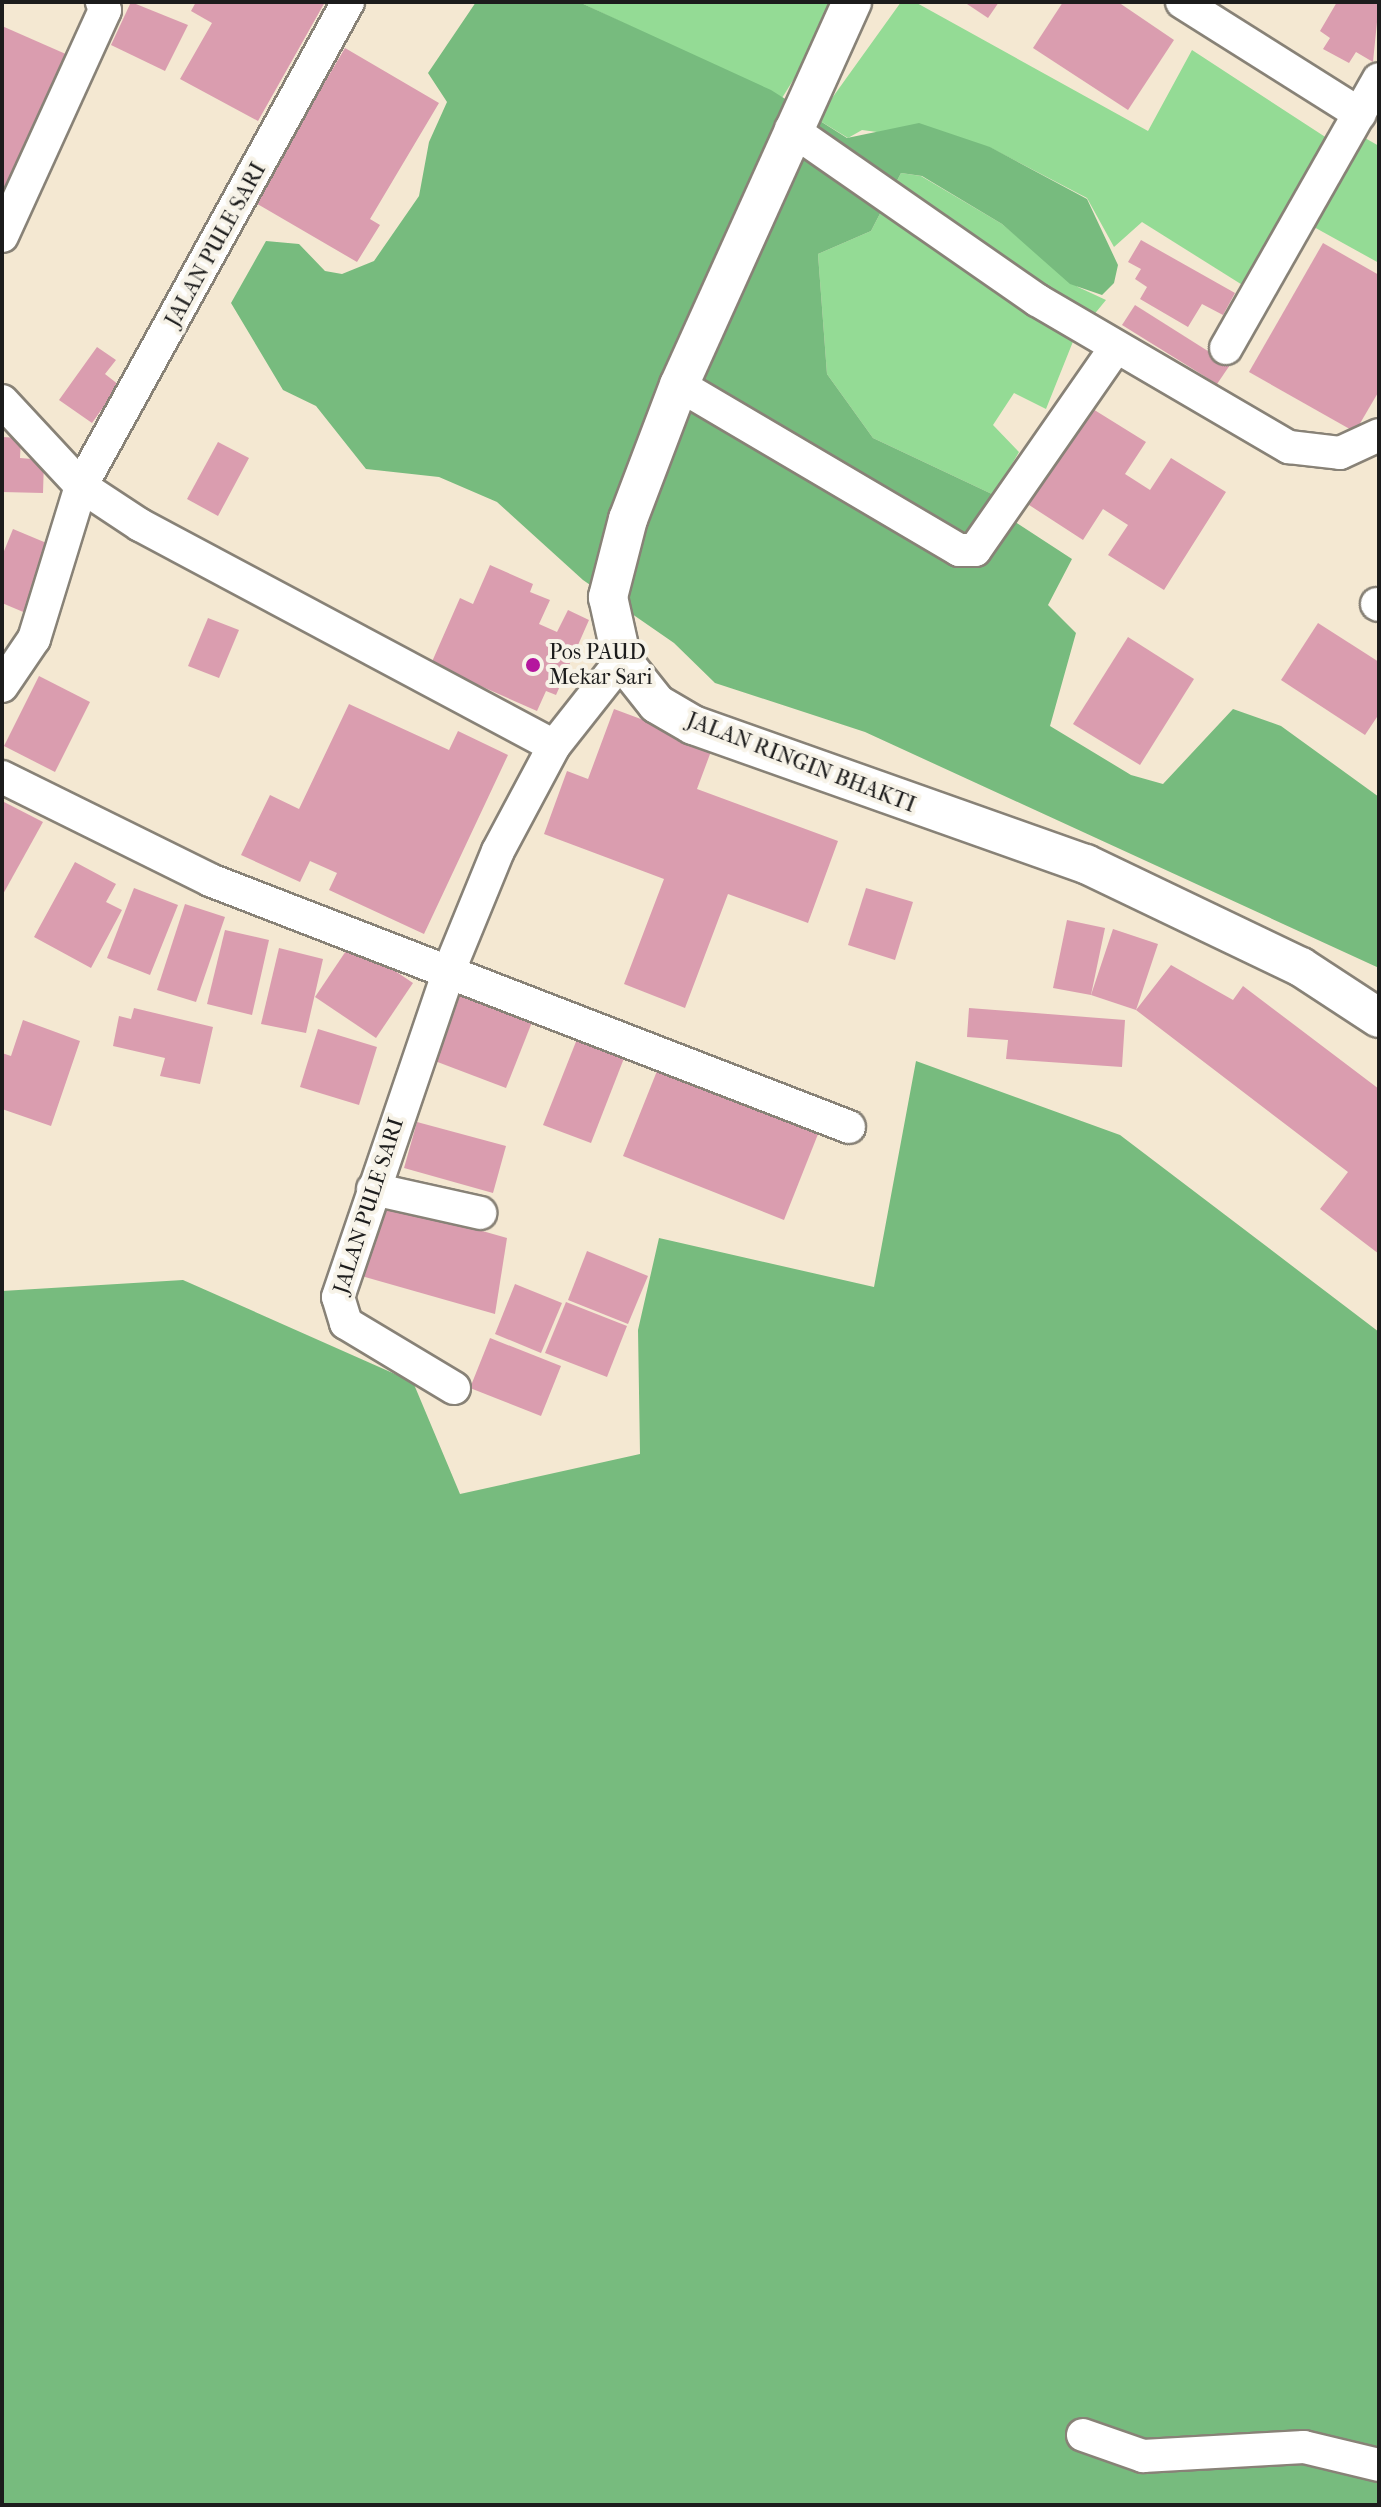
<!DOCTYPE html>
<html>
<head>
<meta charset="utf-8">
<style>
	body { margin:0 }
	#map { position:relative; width:1381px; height:2507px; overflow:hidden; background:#f4e8d2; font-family:"IM FELL French Canon",serif }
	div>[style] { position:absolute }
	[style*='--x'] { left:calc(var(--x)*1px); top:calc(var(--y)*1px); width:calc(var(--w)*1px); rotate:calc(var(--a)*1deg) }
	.green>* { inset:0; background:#94db95 }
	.forest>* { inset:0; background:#77bb7e }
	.building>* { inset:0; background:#da9daf }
	.roads { filter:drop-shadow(2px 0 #888277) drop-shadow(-2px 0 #888277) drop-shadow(0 2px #888277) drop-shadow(0 -2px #888277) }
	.minor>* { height:32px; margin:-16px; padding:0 16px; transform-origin:16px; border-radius:16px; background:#fff }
	.tertiary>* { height:38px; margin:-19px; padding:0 19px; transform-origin:19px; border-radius:19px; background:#fff }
	.dots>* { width:22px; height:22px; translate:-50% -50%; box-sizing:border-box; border:4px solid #f7f3e8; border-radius:50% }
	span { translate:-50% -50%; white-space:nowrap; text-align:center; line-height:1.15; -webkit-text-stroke:8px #f7f3e8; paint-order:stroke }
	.street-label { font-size:22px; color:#1c1c1c }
	.poi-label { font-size:22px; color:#1c1c1c }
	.left { translate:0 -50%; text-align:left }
	.frame { position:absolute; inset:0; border:4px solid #1c1c1c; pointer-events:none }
</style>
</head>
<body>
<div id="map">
	<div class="green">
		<i style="clip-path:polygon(579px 2px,842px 2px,782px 98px)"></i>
		<i style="clip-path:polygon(901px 2px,915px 2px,1148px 131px,1192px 50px,1333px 142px,1344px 126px,1379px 146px,1379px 263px,1294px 216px,1244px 286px,1142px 222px,1114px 247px,1087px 198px,989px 147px,862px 130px,848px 138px,817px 119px)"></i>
		<i style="clip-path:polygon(901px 173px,921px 176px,1002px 224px,1078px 287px,1106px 300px,1074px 339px,1046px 409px,1014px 393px,993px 425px,1019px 452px,994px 495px,873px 438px,827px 374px,818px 254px,871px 231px)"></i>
	</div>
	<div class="forest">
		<i style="clip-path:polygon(476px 2px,579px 2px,771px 90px,847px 138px,919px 123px,990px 147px,1087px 199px,1118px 265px,1114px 283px,1102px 295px,1070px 284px,1002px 224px,922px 176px,901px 173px,871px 231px,818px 254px,827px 374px,873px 438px,994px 495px,989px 505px,1072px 559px,1048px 605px,1076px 633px,1050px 726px,1131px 775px,1163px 784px,1233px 709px,1281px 726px,1379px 797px,1379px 968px,865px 732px,715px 683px,674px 643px,583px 580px,497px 502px,439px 477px,366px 469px,316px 406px,283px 390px,231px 303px,266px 241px,299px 244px,325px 271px,342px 274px,374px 261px,419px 196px,429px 142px,447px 102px,428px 73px)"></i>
		<i style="clip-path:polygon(916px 1061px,1120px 1135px,1379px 1332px,1379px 2505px,2px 2505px,2px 1291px,183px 1280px,413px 1382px,460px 1494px,640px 1454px,638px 1330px,659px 1238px,874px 1287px)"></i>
	</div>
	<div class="building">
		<i style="clip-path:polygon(131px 2px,188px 25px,165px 71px,111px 45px)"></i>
		<i style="clip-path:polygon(196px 2px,325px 2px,258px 121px,180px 79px,212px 23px,191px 11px)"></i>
		<i style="clip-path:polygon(964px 2px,999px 2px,988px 18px)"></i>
		<i style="clip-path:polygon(1063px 2px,1118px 2px,1174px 40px,1128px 110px,1033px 48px)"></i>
		<i style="clip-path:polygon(1337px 2px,1379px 2px,1373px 62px,1356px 52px,1349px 63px,1323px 49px,1330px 38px,1320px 31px)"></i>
		<i style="clip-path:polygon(2px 26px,68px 55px,2px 205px)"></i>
		<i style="clip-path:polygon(345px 48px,439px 103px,370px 219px,380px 225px,357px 262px,254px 202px)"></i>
		<i style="clip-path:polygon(1141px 240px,1235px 293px,1223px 315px,1202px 304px,1188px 327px,1140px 299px,1147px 287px,1135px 279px,1141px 269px,1128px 262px)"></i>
		<i style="clip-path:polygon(1323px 243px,1379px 275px,1379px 391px,1355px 432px,1249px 372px)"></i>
		<i style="clip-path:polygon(1135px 305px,1230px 365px,1217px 384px,1122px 325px)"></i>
		<i style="clip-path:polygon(97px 347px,116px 360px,105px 374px,119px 385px,92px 423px,59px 400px)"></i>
		<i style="clip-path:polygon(1088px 406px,1146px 442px,1125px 474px,1150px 490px,1171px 458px,1226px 492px,1164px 590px,1108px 555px,1128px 525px,1103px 509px,1083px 540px,1026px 503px)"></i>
		<i style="clip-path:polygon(2px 437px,21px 438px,20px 458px,44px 460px,43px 493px,2px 492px)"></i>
		<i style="clip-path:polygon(218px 442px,249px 458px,218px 516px,187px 499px)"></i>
		<i style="clip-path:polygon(13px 529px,56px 547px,28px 614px,2px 603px,2px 556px)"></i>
		<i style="clip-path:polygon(490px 565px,533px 584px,530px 592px,550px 600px,539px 624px,557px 632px,568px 610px,589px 620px,556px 695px,546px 691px,537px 711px,431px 664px,460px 598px,473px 604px)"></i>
		<i style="clip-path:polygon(208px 618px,239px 630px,219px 678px,188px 666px)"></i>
		<i style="clip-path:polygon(1318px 623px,1379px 662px,1379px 714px,1365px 735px,1281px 680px)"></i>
		<i style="clip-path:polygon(1128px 637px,1194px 679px,1140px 765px,1073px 724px)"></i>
		<i style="clip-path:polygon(39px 676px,90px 702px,55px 772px,4px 746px)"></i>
		<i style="clip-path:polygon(349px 704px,449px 750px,458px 731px,508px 755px,424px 934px,329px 890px,337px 873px,310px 861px,300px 882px,241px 855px,270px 795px,299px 809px)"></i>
		<i style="clip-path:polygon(614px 709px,713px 746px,697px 789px,838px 841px,808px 923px,728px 894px,685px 1008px,624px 984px,664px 879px,544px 834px,567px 771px,588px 779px)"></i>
		<i style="clip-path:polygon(4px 802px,43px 822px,2px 896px,2px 806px)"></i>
		<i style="clip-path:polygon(75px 862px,116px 884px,106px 902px,122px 910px,91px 968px,34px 937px)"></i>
		<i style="clip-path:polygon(134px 888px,178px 905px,150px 975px,107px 958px)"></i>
		<i style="clip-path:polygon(866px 888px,913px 902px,895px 960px,848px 945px)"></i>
		<i style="clip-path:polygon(185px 904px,225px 917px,196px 1002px,157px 990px)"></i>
		<i style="clip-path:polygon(1067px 920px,1105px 928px,1091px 995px,1053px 988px)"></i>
		<i style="clip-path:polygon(1113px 929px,1158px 944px,1136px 1010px,1171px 965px,1233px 1000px,1243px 986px,1379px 1089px,1379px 1254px,1320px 1209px,1348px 1172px,1136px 1010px,1091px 995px)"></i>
		<i style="clip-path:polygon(225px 930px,269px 940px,252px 1015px,207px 1004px)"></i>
		<i style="clip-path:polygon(352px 942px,413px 983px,376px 1038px,315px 997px)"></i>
		<i style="clip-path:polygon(279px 948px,323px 959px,306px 1033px,261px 1024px)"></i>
		<i style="clip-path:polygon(458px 981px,536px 1012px,506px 1088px,427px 1058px)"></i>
		<i style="clip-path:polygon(134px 1008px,213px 1027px,200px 1084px,160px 1076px,165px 1058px,113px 1046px,119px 1016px,131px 1019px)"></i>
		<i style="clip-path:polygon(969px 1008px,1125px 1020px,1122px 1067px,1006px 1059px,1008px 1040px,967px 1037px)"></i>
		<i style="clip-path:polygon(23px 1020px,80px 1041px,51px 1126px,2px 1109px,2px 1053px,11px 1056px)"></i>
		<i style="clip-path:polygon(318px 1029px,377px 1047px,359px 1105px,300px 1087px)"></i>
		<i style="clip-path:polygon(581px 1029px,628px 1048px,591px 1143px,543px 1125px)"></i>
		<i style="clip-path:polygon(661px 1061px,822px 1124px,784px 1220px,623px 1156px)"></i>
		<i style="clip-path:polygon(417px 1122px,506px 1146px,493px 1193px,404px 1168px)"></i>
		<i style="clip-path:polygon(384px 1203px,507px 1238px,495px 1314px,358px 1275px)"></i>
		<i style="clip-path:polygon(587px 1251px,648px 1276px,628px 1324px,568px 1300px)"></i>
		<i style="clip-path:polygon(515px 1284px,562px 1303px,541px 1353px,495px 1334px)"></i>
		<i style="clip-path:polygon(566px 1302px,627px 1326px,607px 1377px,545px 1353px)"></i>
		<i style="clip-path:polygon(490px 1338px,561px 1366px,541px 1416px,470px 1388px)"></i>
	</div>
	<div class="roads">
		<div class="minor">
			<i style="--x:1182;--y:2;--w:210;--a:32.2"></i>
			<i style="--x:791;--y:129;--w:300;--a:34.8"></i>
			<i style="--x:1037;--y:300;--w:292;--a:30.3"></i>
			<i style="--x:1289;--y:447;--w:51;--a:6.7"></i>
			<i style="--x:1340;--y:453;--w:43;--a:-24.8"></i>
			<i style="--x:2;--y:236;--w:248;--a:-65.5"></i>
			<i style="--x:105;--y:10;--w:9;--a:-111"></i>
			<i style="--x:1226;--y:348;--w:309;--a:-60.4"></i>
			<i style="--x:679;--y:385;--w:325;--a:30.5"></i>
			<i style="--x:959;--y:550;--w:16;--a:0"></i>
			<i style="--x:975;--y:550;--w:247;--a:-55.2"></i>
			<i style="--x:2;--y:401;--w:116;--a:47.1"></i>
			<i style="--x:81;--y:486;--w:71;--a:33.5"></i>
			<i style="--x:140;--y:525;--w:469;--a:28.1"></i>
			<i style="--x:1377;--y:604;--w:2;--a:27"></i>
			<i style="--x:2;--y:686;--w:57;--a:-55.8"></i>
			<i style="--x:34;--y:639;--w:160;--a:-72.9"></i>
			<i style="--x:81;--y:486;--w:553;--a:-61.12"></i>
			<i style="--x:2;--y:777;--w:232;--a:26.3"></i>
			<i style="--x:210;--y:880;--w:685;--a:21.13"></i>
			<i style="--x:373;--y:1189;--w:110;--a:12.6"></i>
			<i style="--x:454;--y:1388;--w:126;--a:-149"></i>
			<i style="--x:346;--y:1323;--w:27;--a:-107"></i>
			<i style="--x:338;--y:1297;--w:348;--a:-71.2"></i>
			<i style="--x:450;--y:968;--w:126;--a:-67.7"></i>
			<i style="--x:498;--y:851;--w:119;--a:-61.9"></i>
			<i style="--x:554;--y:746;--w:110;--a:-51.7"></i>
			<i style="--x:1083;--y:2435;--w:64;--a:19.3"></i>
			<i style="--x:1143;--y:2456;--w:161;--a:-3.2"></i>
			<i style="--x:1304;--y:2447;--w:77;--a:13.5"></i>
		</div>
		<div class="tertiary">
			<i style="--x:852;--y:2;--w:420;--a:114.3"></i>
			<i style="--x:679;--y:385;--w:143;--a:110.8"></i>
			<i style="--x:628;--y:519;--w:81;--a:104.4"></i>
			<i style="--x:608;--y:597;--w:65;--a:77.5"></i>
			<i style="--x:622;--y:660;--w:56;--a:51.5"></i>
			<i style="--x:657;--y:704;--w:42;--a:30.3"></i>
			<i style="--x:693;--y:725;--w:417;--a:19.5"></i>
			<i style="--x:1086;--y:864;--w:238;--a:25.6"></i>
			<i style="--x:1301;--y:967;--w:93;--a:33.2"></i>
		</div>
	</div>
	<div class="dots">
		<i style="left:533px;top:665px;background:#b5179e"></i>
	</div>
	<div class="street-label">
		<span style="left:216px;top:245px;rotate:-61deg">JALAN PULE SARI</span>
		<span style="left:801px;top:763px;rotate:21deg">JALAN RINGIN BHAKTI</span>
		<span style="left:369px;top:1206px;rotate:-72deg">JALAN PULE SARI</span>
	</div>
	<div class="poi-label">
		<span class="left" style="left:549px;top:665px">Pos PAUD<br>Mekar Sari</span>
	</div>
	<div class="frame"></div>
</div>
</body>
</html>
